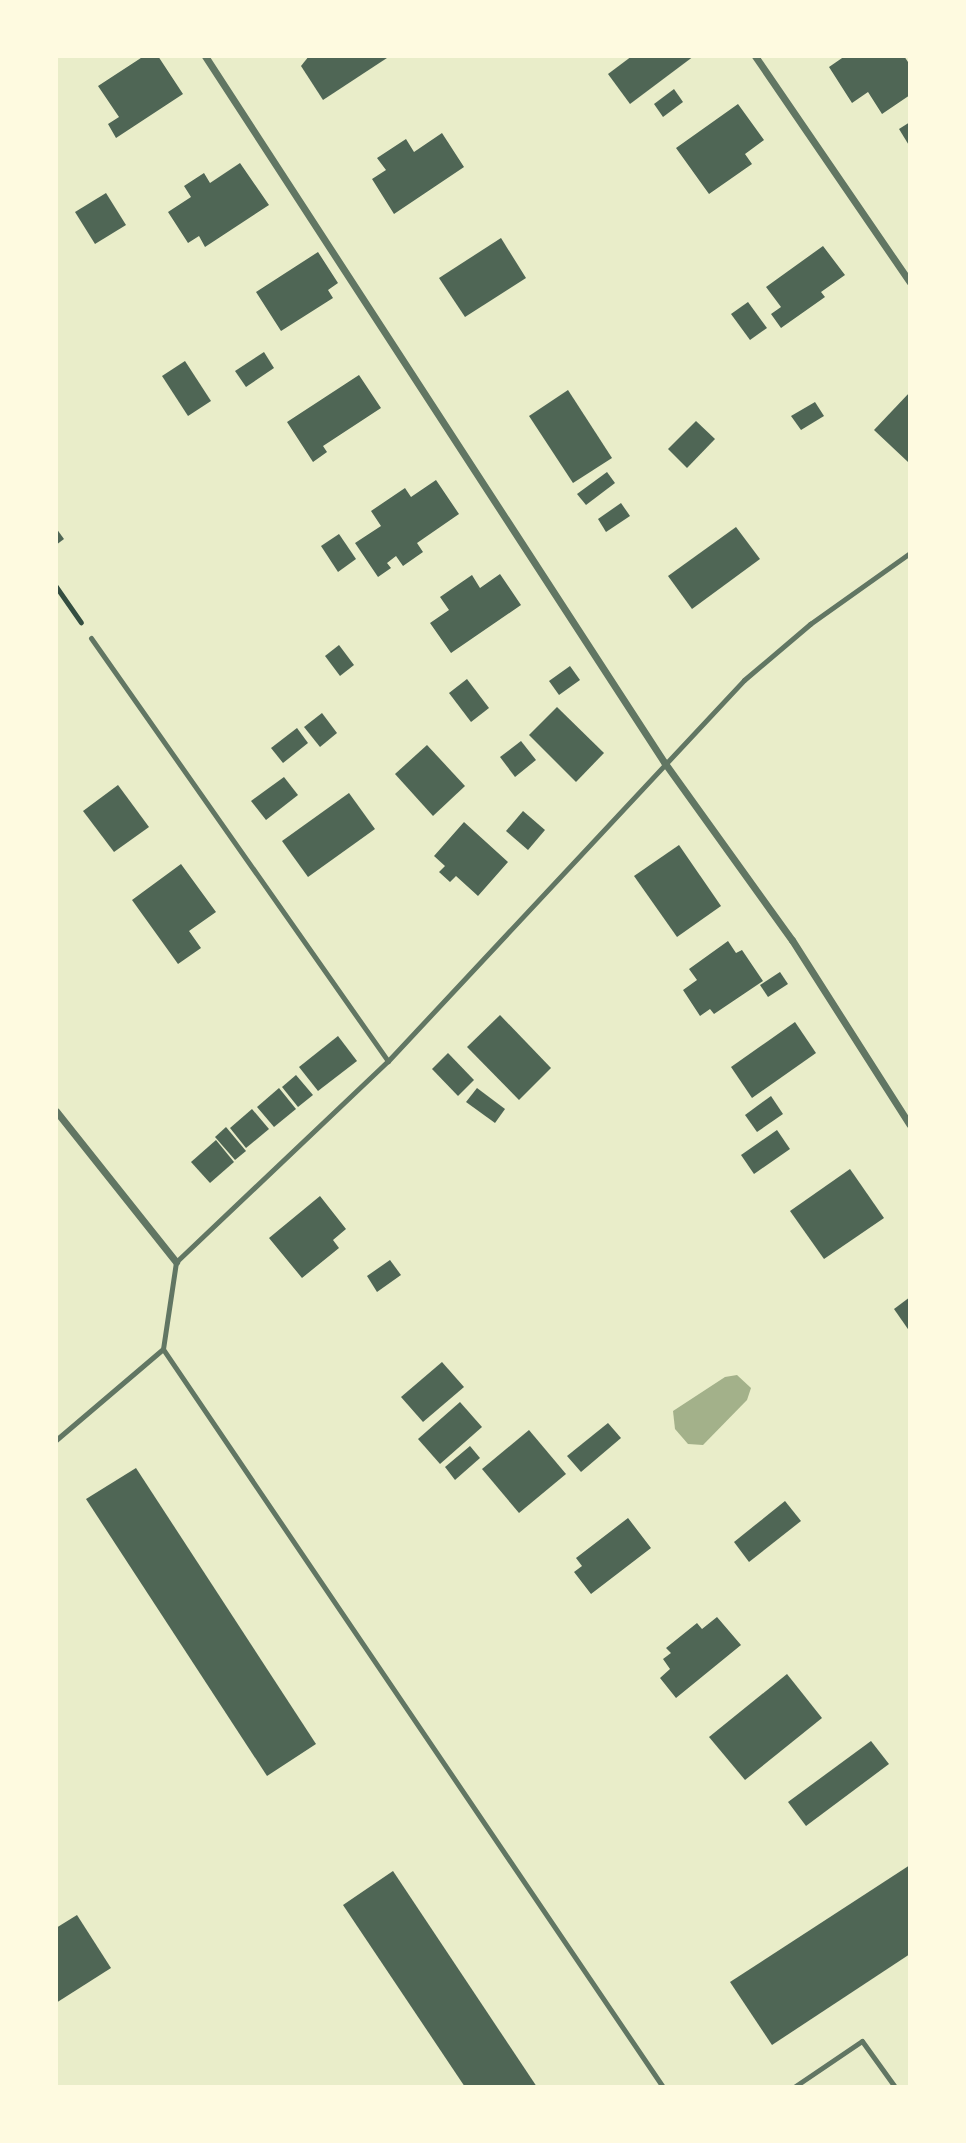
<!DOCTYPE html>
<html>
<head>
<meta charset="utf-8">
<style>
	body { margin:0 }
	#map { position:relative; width:966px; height:2143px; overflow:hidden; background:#e9edc9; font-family:Roboto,sans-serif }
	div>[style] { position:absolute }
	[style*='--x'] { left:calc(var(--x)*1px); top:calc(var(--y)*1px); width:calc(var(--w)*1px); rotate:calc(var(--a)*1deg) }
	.water>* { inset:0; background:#a3b18a }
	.building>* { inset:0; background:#4f6655 }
	.path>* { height:4.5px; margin:-2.25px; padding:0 2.25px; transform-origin:2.25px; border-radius:2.25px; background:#344e41 }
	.service>* { height:5px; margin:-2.5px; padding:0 2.5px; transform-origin:2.5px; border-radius:2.5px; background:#617663 }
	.minor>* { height:7px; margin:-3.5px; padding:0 3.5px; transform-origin:3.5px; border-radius:3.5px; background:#617663 }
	span { translate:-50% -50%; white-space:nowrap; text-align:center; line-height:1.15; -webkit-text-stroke:5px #fefae0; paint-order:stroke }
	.frame { position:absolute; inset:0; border:58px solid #fefae0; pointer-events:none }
</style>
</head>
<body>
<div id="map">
	<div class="water">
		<i style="clip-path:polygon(737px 1375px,751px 1388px,747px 1400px,703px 1445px,688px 1444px,675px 1429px,673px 1411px,725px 1377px)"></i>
	</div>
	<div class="building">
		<i style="clip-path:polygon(144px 56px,158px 56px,183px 94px,116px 138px,108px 124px,119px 117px,98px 86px)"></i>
		<i style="clip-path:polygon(309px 56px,390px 56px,323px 100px,301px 66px)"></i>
		<i style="clip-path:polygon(632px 56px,694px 56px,630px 104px,608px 74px)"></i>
		<i style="clip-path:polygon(845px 56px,904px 56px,910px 65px,910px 95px,882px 114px,868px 92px,852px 103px,829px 67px)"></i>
		<i style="clip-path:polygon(674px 89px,683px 102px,663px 117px,654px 104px)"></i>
		<i style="clip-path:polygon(738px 104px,764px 140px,745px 154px,752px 164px,709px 194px,676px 148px)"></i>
		<i style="clip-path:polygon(910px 122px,910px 147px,899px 129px)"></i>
		<i style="clip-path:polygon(442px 133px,464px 167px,394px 214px,372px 179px,386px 170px,377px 158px,406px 139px,414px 152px)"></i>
		<i style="clip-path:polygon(240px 163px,269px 205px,205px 247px,199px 236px,188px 243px,168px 212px,191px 197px,184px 186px,204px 173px,210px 183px)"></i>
		<i style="clip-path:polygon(106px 193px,126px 225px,95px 244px,75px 212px)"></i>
		<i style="clip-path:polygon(501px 238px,526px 278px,465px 317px,439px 278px)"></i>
		<i style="clip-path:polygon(823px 246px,845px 275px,821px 292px,825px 297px,781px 328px,771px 314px,781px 307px,766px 287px)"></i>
		<i style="clip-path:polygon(318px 252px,338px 283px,328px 290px,333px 298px,281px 331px,256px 292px)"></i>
		<i style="clip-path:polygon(748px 302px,767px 328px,750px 340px,731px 314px)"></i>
		<i style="clip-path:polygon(264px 352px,274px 368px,246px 387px,235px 371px)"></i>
		<i style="clip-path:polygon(185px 361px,211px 401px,188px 416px,162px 376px)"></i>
		<i style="clip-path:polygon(359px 375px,381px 408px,323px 446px,327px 452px,313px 462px,287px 422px)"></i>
		<i style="clip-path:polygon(568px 390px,612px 458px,573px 483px,529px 416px)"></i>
		<i style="clip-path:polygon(910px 392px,910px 460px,908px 462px,874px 430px)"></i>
		<i style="clip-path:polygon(815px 402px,824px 416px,801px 430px,791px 416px)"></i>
		<i style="clip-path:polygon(696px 421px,715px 439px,687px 468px,668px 449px)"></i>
		<i style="clip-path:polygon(607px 472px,615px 483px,586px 505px,577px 494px)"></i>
		<i style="clip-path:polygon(436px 480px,459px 514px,417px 543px,423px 552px,403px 566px,396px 556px,387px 563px,391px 568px,378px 577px,355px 543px,381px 526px,371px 511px,405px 488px,411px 497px)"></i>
		<i style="clip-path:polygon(621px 503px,630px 516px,606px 532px,598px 519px)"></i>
		<i style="clip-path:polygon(736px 527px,760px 559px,692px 609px,668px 576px)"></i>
		<i style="clip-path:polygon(56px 528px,64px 539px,56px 545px)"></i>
		<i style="clip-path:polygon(339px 534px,356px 559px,338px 572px,321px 546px)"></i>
		<i style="clip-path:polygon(500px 574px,521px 605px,451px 653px,430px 623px,449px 610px,440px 597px,472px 575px,480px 588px)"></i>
		<i style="clip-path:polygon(339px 645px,354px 665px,340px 676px,325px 656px)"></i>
		<i style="clip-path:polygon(570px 666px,580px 680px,559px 695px,549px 681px)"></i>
		<i style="clip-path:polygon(467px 679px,489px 708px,471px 722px,449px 693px)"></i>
		<i style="clip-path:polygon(557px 707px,604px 753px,576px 782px,529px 735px)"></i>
		<i style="clip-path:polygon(322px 713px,337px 733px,320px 747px,304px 727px)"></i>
		<i style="clip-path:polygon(297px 728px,308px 743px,283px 763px,271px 748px)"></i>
		<i style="clip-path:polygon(521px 741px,536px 760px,515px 777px,500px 757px)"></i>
		<i style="clip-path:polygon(427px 745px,465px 786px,433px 816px,395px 774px)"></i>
		<i style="clip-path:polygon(284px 777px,298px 795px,266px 820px,251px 801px)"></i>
		<i style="clip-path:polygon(118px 785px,149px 827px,114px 852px,83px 811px)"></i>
		<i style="clip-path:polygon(349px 793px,375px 829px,308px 877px,282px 841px)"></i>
		<i style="clip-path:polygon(523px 811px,545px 830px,528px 850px,506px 831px)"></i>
		<i style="clip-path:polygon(464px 822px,508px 862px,478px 896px,456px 876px,450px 882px,439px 872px,445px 866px,434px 856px)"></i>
		<i style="clip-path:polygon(679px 845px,721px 906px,677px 937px,634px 876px)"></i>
		<i style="clip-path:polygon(181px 864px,216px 912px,189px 931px,201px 948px,178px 964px,132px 900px)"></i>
		<i style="clip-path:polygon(728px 941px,736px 953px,742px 950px,763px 981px,714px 1014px,710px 1009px,700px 1016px,683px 990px,697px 980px,689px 969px)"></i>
		<i style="clip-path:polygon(780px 972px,788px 984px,768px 997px,760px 985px)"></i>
		<i style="clip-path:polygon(500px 1015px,551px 1068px,519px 1100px,467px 1047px)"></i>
		<i style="clip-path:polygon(795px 1022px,816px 1053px,752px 1098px,731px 1067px)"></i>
		<i style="clip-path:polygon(338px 1036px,357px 1061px,318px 1091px,299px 1067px)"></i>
		<i style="clip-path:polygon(448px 1053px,474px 1080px,458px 1096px,432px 1069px)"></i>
		<i style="clip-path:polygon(296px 1075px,313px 1095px,298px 1107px,282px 1087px)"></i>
		<i style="clip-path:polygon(279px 1088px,296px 1109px,274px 1127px,257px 1107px)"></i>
		<i style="clip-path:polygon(477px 1088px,505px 1109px,495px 1123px,466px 1102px)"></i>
		<i style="clip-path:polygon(771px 1096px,783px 1114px,757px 1132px,745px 1115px)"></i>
		<i style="clip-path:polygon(252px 1109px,269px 1129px,246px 1148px,230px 1128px)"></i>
		<i style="clip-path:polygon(226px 1127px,246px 1151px,235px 1160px,215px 1137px)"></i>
		<i style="clip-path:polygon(777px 1130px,790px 1149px,754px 1174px,741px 1155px)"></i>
		<i style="clip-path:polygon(216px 1140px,234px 1162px,210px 1183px,191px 1162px)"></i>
		<i style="clip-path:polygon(850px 1169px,884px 1218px,824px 1259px,790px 1211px)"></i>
		<i style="clip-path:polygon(320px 1196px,346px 1229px,333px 1240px,339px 1248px,302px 1278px,269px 1238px)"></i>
		<i style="clip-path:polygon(390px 1260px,401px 1275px,377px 1292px,367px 1276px)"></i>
		<i style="clip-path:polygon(910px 1297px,910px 1332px,894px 1309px)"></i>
		<i style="clip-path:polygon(442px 1362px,464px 1387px,423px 1422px,401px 1397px)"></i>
		<i style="clip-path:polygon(460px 1402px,482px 1427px,440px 1464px,418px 1439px)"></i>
		<i style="clip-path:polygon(608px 1423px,621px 1438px,581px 1472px,567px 1456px)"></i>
		<i style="clip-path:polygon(529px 1430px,566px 1474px,519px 1513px,482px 1469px)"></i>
		<i style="clip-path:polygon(470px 1446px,480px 1458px,455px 1480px,445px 1467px)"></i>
		<i style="clip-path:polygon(136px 1468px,316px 1744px,267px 1776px,86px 1499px)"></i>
		<i style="clip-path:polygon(785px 1501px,801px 1521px,749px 1562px,734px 1542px)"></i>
		<i style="clip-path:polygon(628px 1518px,651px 1548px,591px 1594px,574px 1572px,582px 1566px,576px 1558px)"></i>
		<i style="clip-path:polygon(717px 1617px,741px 1645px,676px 1698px,660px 1678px,670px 1669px,663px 1659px,671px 1653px,666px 1648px,697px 1623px,702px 1629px)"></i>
		<i style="clip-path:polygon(787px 1674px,822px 1718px,745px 1780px,709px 1737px)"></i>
		<i style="clip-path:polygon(871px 1741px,889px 1764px,806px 1826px,788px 1802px)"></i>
		<i style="clip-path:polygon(910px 1865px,910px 1954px,772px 2045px,730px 1982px)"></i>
		<i style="clip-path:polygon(393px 1871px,537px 2087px,465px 2087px,343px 1905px)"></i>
		<i style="clip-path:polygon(77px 1915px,111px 1968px,56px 2003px,56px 1928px)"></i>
	</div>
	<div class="path">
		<i style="--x:56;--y:586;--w:44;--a:55.2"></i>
	</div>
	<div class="service">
		<i style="--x:91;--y:638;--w:517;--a:54.93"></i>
		<i style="--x:56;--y:1440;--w:140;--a:-40.4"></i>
		<i style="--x:663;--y:2087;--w:891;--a:-124.12"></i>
		<i style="--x:163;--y:1349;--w:88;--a:-81.5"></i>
		<i style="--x:176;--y:1262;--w:292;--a:-43.5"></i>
		<i style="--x:388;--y:1061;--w:521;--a:-46.94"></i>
		<i style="--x:744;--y:680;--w:87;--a:-40.3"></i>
		<i style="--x:810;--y:624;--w:123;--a:-35.4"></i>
		<i style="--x:794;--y:2087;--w:82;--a:-34.1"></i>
		<i style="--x:862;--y:2041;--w:57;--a:54.3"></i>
	</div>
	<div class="minor">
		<i style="--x:205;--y:56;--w:842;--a:56.97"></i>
		<i style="--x:664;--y:762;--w:219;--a:54.3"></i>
		<i style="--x:792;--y:940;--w:219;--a:57.5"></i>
		<i style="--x:755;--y:56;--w:274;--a:55.6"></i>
		<i style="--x:56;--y:1111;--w:193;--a:51.5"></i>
	</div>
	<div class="frame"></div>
</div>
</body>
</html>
